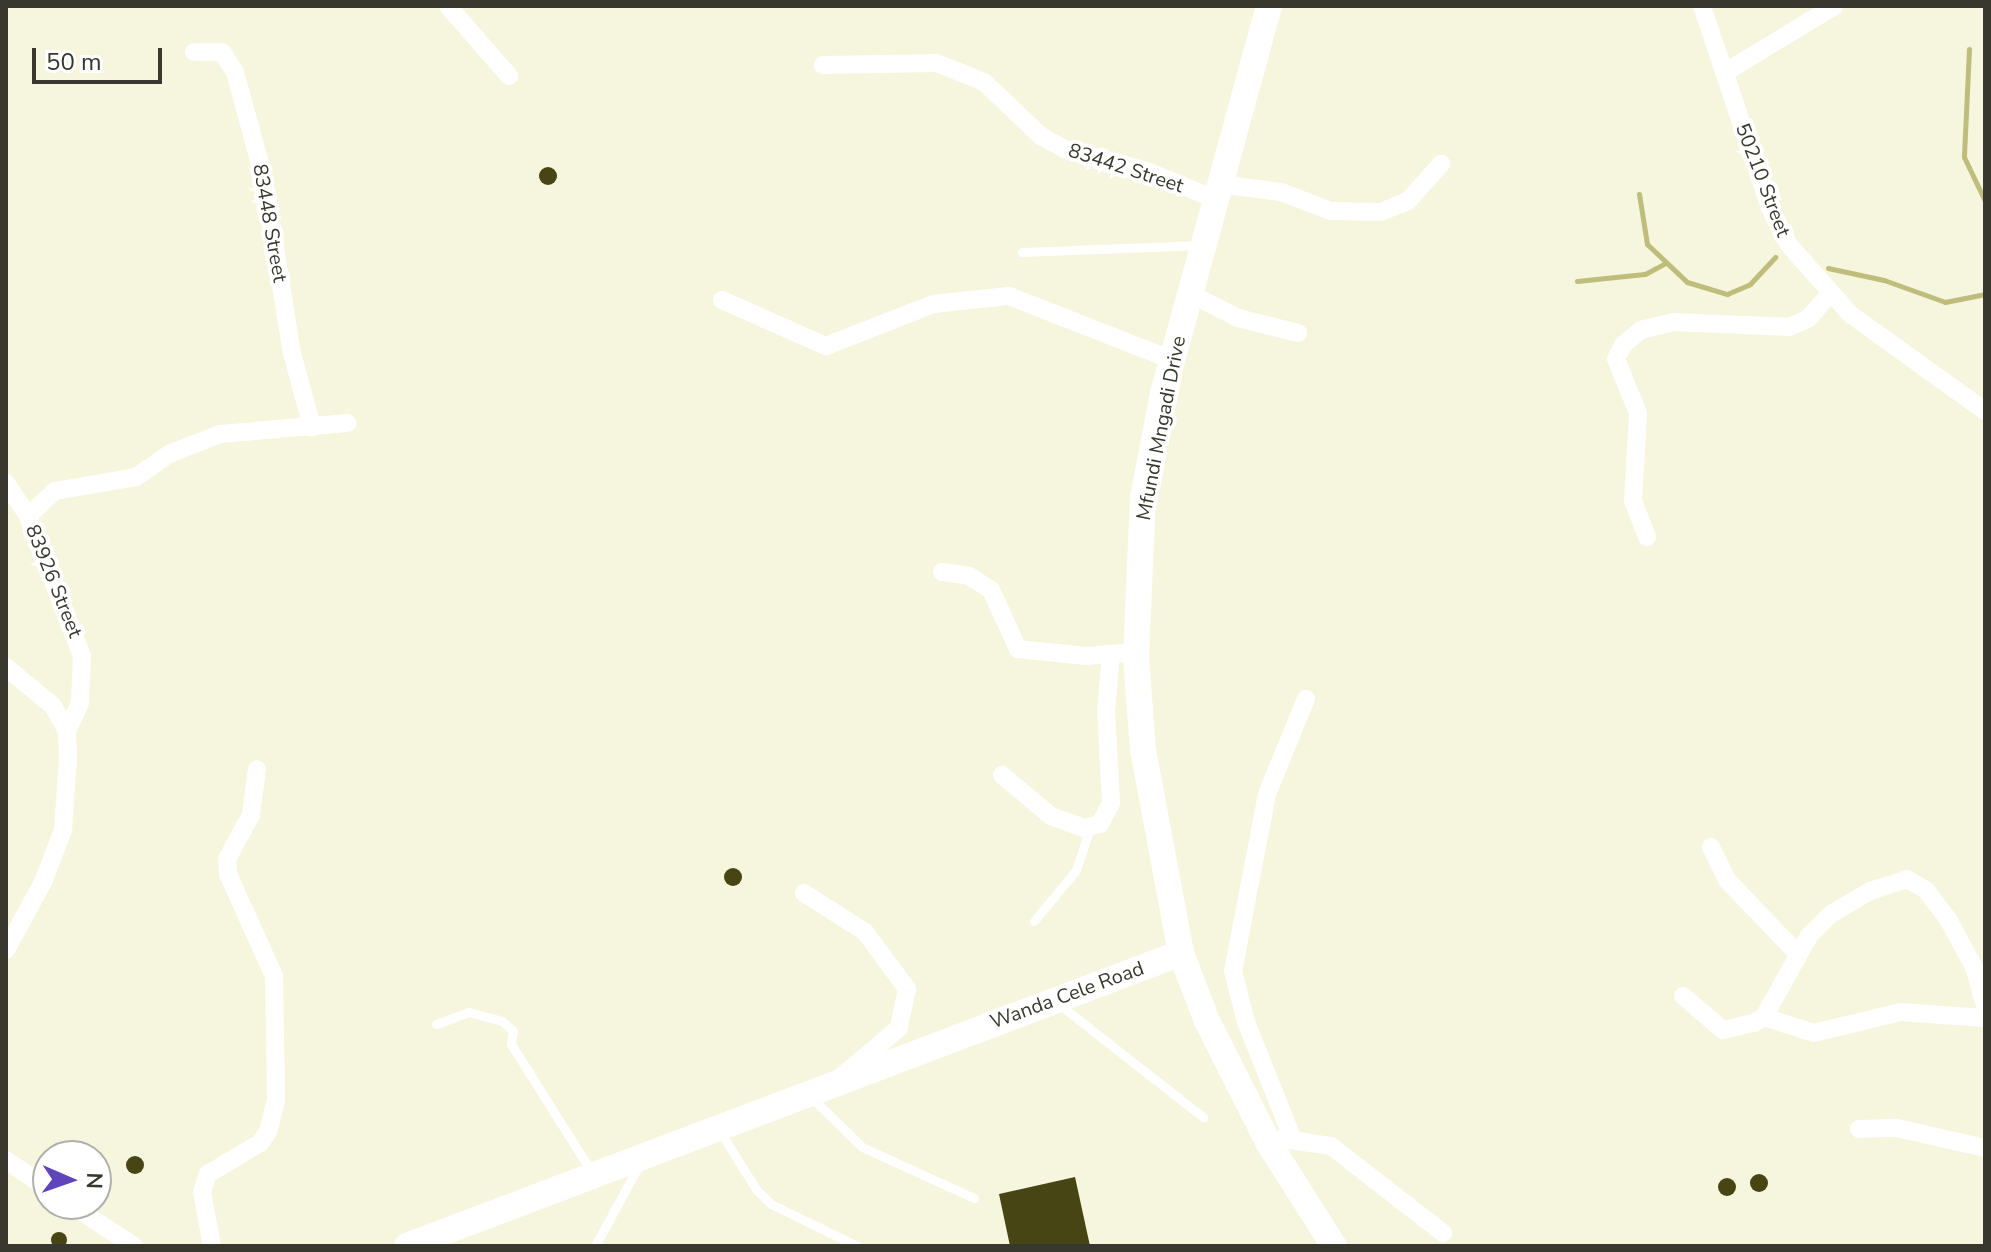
<!DOCTYPE html>
<html>
<head>
<meta charset="utf-8">
<style>
	body { margin:0 }
	#map { position:relative; width:1991px; height:1252px; overflow:hidden; background:#f6f6de; font-family:"Nunito Sans",sans-serif }
	div>[style] { position:absolute }
	[style*='--x'] { left:calc(var(--x)*1px); top:calc(var(--y)*1px); width:calc(var(--w)*1px); rotate:calc(var(--a)*1deg) }
	.stream>* { height:5px; margin:-2.5px; padding:0 2.5px; transform-origin:2.5px; border-radius:2.5px; background:#bebd7b }
	.building>* { inset:0; background:#464513 }
	.round { border-radius:50% }
	.lane>* { height:9px; margin:-4.5px; padding:0 4.5px; transform-origin:4.5px; border-radius:4.5px; background:#fff }
	.street>* { height:18px; margin:-9px; padding:0 9px; transform-origin:9px; border-radius:9px; background:#fff }
	.secondary>* { height:26px; margin:-13px; padding:0 13px; transform-origin:13px; border-radius:13px; background:#fff }
	span { translate:-50% -50%; white-space:nowrap; text-align:center; line-height:1.15; -webkit-text-stroke:8px #fff; paint-order:stroke }
	.street-label { font-size:20px; color:#38382e }
	.frame { position:absolute; inset:0; border:8px solid #38382e; pointer-events:none }
	.north { position:absolute; left:32px; top:1140px; width:80px; height:80px; box-sizing:border-box; background:#fff; border:2px solid #afafab; border-radius:50%; rotate:92deg; font-size:22px; font-weight:700; line-height:32px; text-align:center; color:#38382e }
	.north::after { content:''; display:block; margin:auto; width:28px; height:36px; background:#5f44bc; clip-path:polygon(50% 0,100% 100%,50% 72%,0 100%) }
	.scale { position:absolute; left:32px; top:48px; width:130px; height:36px; box-sizing:border-box; border:4px solid #38382e; border-top:0; padding-left:10px; font-size:24px; line-height:28px; white-space:nowrap; color:#38382e; -webkit-text-stroke:6px #fff; paint-order:stroke }
</style>
</head>
<body>
<div id="map">
	<div class="stream">
		<i style="--x:1969;--y:49;--w:108;--a:92.7"></i>
		<i style="--x:1964;--y:157;--w:49;--a:64.5"></i>
		<i style="--x:1639;--y:194;--w:51;--a:80.9"></i>
		<i style="--x:1647;--y:244;--w:55;--a:43.5"></i>
		<i style="--x:1687;--y:282;--w:42;--a:16.7"></i>
		<i style="--x:1727;--y:294;--w:25;--a:-23"></i>
		<i style="--x:1750;--y:284;--w:37;--a:-47"></i>
		<i style="--x:1828;--y:268;--w:57;--a:12.1"></i>
		<i style="--x:1884;--y:280;--w:65;--a:19.8"></i>
		<i style="--x:1945;--y:302;--w:41;--a:-11.3"></i>
		<i style="--x:1577;--y:281;--w:68;--a:-5.9"></i>
		<i style="--x:1645;--y:274;--w:21;--a:-28"></i>
	</div>
	<div class="building">
		<i class="round" style="left:539px;top:167px;width:18px;height:18px"></i>
		<i class="round" style="left:724px;top:868px;width:18px;height:18px"></i>
		<i class="round" style="left:126px;top:1156px;width:18px;height:18px"></i>
		<i class="round" style="left:1750px;top:1174px;width:18px;height:18px"></i>
		<i style="clip-path:polygon(1075px 1177px,1090px 1246px,1010px 1246px,999px 1194px)"></i>
		<i class="round" style="left:1718px;top:1178px;width:18px;height:18px"></i>
		<i class="round" style="left:51px;top:1232px;width:16px;height:16px"></i>
	</div>
	<div class="lane">
		<i style="--x:1022;--y:252;--w:180;--a:-2.2"></i>
		<i style="--x:1034;--y:921;--w:66;--a:-50.5"></i>
		<i style="--x:1076;--y:870;--w:44;--a:-71.6"></i>
		<i style="--x:1060;--y:1005;--w:182;--a:38.1"></i>
		<i style="--x:436;--y:1024;--w:35;--a:-20"></i>
		<i style="--x:469;--y:1012;--w:34;--a:15"></i>
		<i style="--x:502;--y:1021;--w:15;--a:42"></i>
		<i style="--x:513;--y:1031;--w:13;--a:99"></i>
		<i style="--x:511;--y:1044;--w:150;--a:57.8"></i>
		<i style="--x:810;--y:1096;--w:73;--a:44.4"></i>
		<i style="--x:862;--y:1147;--w:123;--a:24.5"></i>
		<i style="--x:719;--y:1130;--w:70;--a:57.9"></i>
		<i style="--x:756;--y:1189;--w:21;--a:45"></i>
		<i style="--x:771;--y:1204;--w:96;--a:26"></i>
		<i style="--x:595;--y:1246;--w:92;--a:-61.5"></i>
	</div>
	<div class="street">
		<i style="--x:448;--y:6;--w:93;--a:48.9"></i>
		<i style="--x:1702;--y:6;--w:213;--a:71.4"></i>
		<i style="--x:1770;--y:208;--w:42;--a:62.8"></i>
		<i style="--x:1789;--y:245;--w:92;--a:48.5"></i>
		<i style="--x:1850;--y:314;--w:166;--a:35.7"></i>
		<i style="--x:194;--y:52;--w:28;--a:0"></i>
		<i style="--x:222;--y:52;--w:24;--a:57"></i>
		<i style="--x:235;--y:72;--w:111;--a:74.8"></i>
		<i style="--x:264;--y:179;--w:176;--a:80.9"></i>
		<i style="--x:292;--y:353;--w:77;--a:74.9"></i>
		<i style="--x:823;--y:65;--w:114;--a:-1"></i>
		<i style="--x:937;--y:63;--w:51;--a:22"></i>
		<i style="--x:984;--y:82;--w:79;--a:43.5"></i>
		<i style="--x:1041;--y:136;--w:26;--a:29"></i>
		<i style="--x:1064;--y:149;--w:86;--a:14.8"></i>
		<i style="--x:1147;--y:171;--w:74;--a:22.4"></i>
		<i style="--x:1724;--y:73;--w:129;--a:-31.3"></i>
		<i style="--x:1219;--y:184;--w:63;--a:7.4"></i>
		<i style="--x:1281;--y:192;--w:53;--a:20.8"></i>
		<i style="--x:1331;--y:211;--w:50;--a:1.1"></i>
		<i style="--x:1381;--y:212;--w:29;--a:-22"></i>
		<i style="--x:1408;--y:201;--w:50;--a:-48.3"></i>
		<i style="--x:1189;--y:293;--w:55;--a:27"></i>
		<i style="--x:1238;--y:318;--w:62;--a:14"></i>
		<i style="--x:722;--y:300;--w:114;--a:23.9"></i>
		<i style="--x:826;--y:346;--w:115;--a:-21.4"></i>
		<i style="--x:933;--y:304;--w:76;--a:-6"></i>
		<i style="--x:1009;--y:296;--w:175;--a:21.4"></i>
		<i style="--x:6;--y:483;--w:40;--a:56"></i>
		<i style="--x:28;--y:516;--w:150;--a:68.9"></i>
		<i style="--x:82;--y:656;--w:47;--a:92.4"></i>
		<i style="--x:80;--y:703;--w:31;--a:115"></i>
		<i style="--x:28;--y:516;--w:37;--a:-43"></i>
		<i style="--x:55;--y:491;--w:82;--a:-9.8"></i>
		<i style="--x:136;--y:477;--w:40;--a:-34.9"></i>
		<i style="--x:169;--y:454;--w:55;--a:-21.4"></i>
		<i style="--x:220;--y:434;--w:128;--a:-4.9"></i>
		<i style="--x:1647;--y:537;--w:39;--a:-111"></i>
		<i style="--x:1633;--y:501;--w:88;--a:-86.7"></i>
		<i style="--x:1638;--y:413;--w:58;--a:-112.2"></i>
		<i style="--x:1616;--y:359;--w:16;--a:-63"></i>
		<i style="--x:1623;--y:345;--w:23;--a:-40"></i>
		<i style="--x:1641;--y:330;--w:32;--a:-14"></i>
		<i style="--x:1672;--y:322;--w:117;--a:2.4"></i>
		<i style="--x:1789;--y:327;--w:21;--a:-23"></i>
		<i style="--x:1808;--y:319;--w:33;--a:-49"></i>
		<i style="--x:942;--y:572;--w:27;--a:8"></i>
		<i style="--x:969;--y:576;--w:26;--a:32"></i>
		<i style="--x:991;--y:590;--w:65;--a:65.4"></i>
		<i style="--x:1018;--y:649;--w:68;--a:5.9"></i>
		<i style="--x:1086;--y:656;--w:36;--a:-5"></i>
		<i style="--x:6;--y:667;--w:61;--a:39.7"></i>
		<i style="--x:53;--y:706;--w:29;--a:61"></i>
		<i style="--x:67;--y:731;--w:26;--a:88"></i>
		<i style="--x:68;--y:757;--w:73;--a:93.9"></i>
		<i style="--x:63;--y:830;--w:56;--a:111"></i>
		<i style="--x:43;--y:882;--w:77;--a:118.6"></i>
		<i style="--x:1002;--y:775;--w:64;--a:39.9"></i>
		<i style="--x:1051;--y:816;--w:35;--a:20"></i>
		<i style="--x:1084;--y:828;--w:16;--a:-14"></i>
		<i style="--x:1100;--y:824;--w:24;--a:-62"></i>
		<i style="--x:1111;--y:803;--w:92;--a:-93.1"></i>
		<i style="--x:1106;--y:711;--w:56;--a:-84.9"></i>
		<i style="--x:1711;--y:847;--w:37;--a:64"></i>
		<i style="--x:1727;--y:880;--w:101;--a:46.2"></i>
		<i style="--x:804;--y:893;--w:72;--a:32.6"></i>
		<i style="--x:865;--y:932;--w:71;--a:53.6"></i>
		<i style="--x:907;--y:989;--w:40;--a:102"></i>
		<i style="--x:899;--y:1028;--w:81;--a:140"></i>
		<i style="--x:1683;--y:996;--w:52;--a:40.4"></i>
		<i style="--x:1723;--y:1030;--w:32;--a:-13"></i>
		<i style="--x:1754;--y:1023;--w:12;--a:-31"></i>
		<i style="--x:1764;--y:1017;--w:93;--a:-60.9"></i>
		<i style="--x:1809;--y:936;--w:31;--a:-45"></i>
		<i style="--x:1831;--y:914;--w:45;--a:-30.5"></i>
		<i style="--x:1870;--y:891;--w:39;--a:-18"></i>
		<i style="--x:1907;--y:879;--w:22;--a:30"></i>
		<i style="--x:1926;--y:890;--w:39;--a:53"></i>
		<i style="--x:1949;--y:921;--w:52;--a:61.5"></i>
		<i style="--x:1974;--y:967;--w:40;--a:74"></i>
		<i style="--x:1764;--y:1017;--w:52;--a:17.7"></i>
		<i style="--x:1814;--y:1033;--w:89;--a:-13.7"></i>
		<i style="--x:1900;--y:1012;--w:85;--a:4"></i>
		<i style="--x:1859;--y:1129;--w:38;--a:-2"></i>
		<i style="--x:1897;--y:1128;--w:90;--a:12.8"></i>
		<i style="--x:1292;--y:1137;--w:124;--a:-111.8"></i>
		<i style="--x:1246;--y:1022;--w:53;--a:-104.3"></i>
		<i style="--x:1233;--y:971;--w:180;--a:-79.1"></i>
		<i style="--x:1267;--y:794;--w:103;--a:-67.7"></i>
		<i style="--x:1282;--y:1139;--w:49;--a:8.1"></i>
		<i style="--x:1331;--y:1146;--w:142;--a:37.8"></i>
		<i style="--x:6;--y:1160;--w:51;--a:34.6"></i>
		<i style="--x:70;--y:1204;--w:77;--a:33.3"></i>
		<i style="--x:212;--y:1246;--w:55;--a:-100.5"></i>
		<i style="--x:202;--y:1192;--w:19;--a:-72"></i>
		<i style="--x:208;--y:1174;--w:61;--a:-30.8"></i>
		<i style="--x:260;--y:1143;--w:14;--a:-54"></i>
		<i style="--x:268;--y:1132;--w:33;--a:-76"></i>
		<i style="--x:276;--y:1100;--w:124;--a:-90.9"></i>
		<i style="--x:274;--y:976;--w:112;--a:-114.3"></i>
		<i style="--x:228;--y:874;--w:15;--a:-94"></i>
		<i style="--x:227;--y:859;--w:50;--a:-61.4"></i>
		<i style="--x:251;--y:815;--w:46;--a:-82.6"></i>
	</div>
	<div class="secondary">
		<i style="--x:1269;--y:6;--w:402;--a:105.3"></i>
		<i style="--x:1163;--y:394;--w:105;--a:101"></i>
		<i style="--x:1143;--y:497;--w:160;--a:92.5"></i>
		<i style="--x:1136;--y:657;--w:93;--a:85.7"></i>
		<i style="--x:1143;--y:750;--w:207;--a:79.4"></i>
		<i style="--x:1181;--y:953;--w:73;--a:69.1"></i>
		<i style="--x:1207;--y:1021;--w:136;--a:63.2"></i>
		<i style="--x:1268;--y:1142;--w:123;--a:57.6"></i>
		<i style="--x:407;--y:1246;--w:828;--a:-20.73"></i>
	</div>
	<div class="street-label">
		<span style="left:1126px;top:168px;rotate:18deg">83442 Street</span>
		<span style="left:1763px;top:180px;rotate:69deg">50210 Street</span>
		<span style="left:270px;top:223px;rotate:80deg">83448 Street</span>
		<span style="left:1161px;top:428px;rotate:-79deg">Mfundi Mngadi Drive</span>
		<span style="left:54px;top:581px;rotate:68deg">83926 Street</span>
		<span style="left:1067px;top:995px;rotate:-20deg">Wanda Cele Road</span>
	</div>
	<div class="frame"></div>
	<div class="north">N</div>
	<div class="scale">50 m</div>
</div>
</body>
</html>
